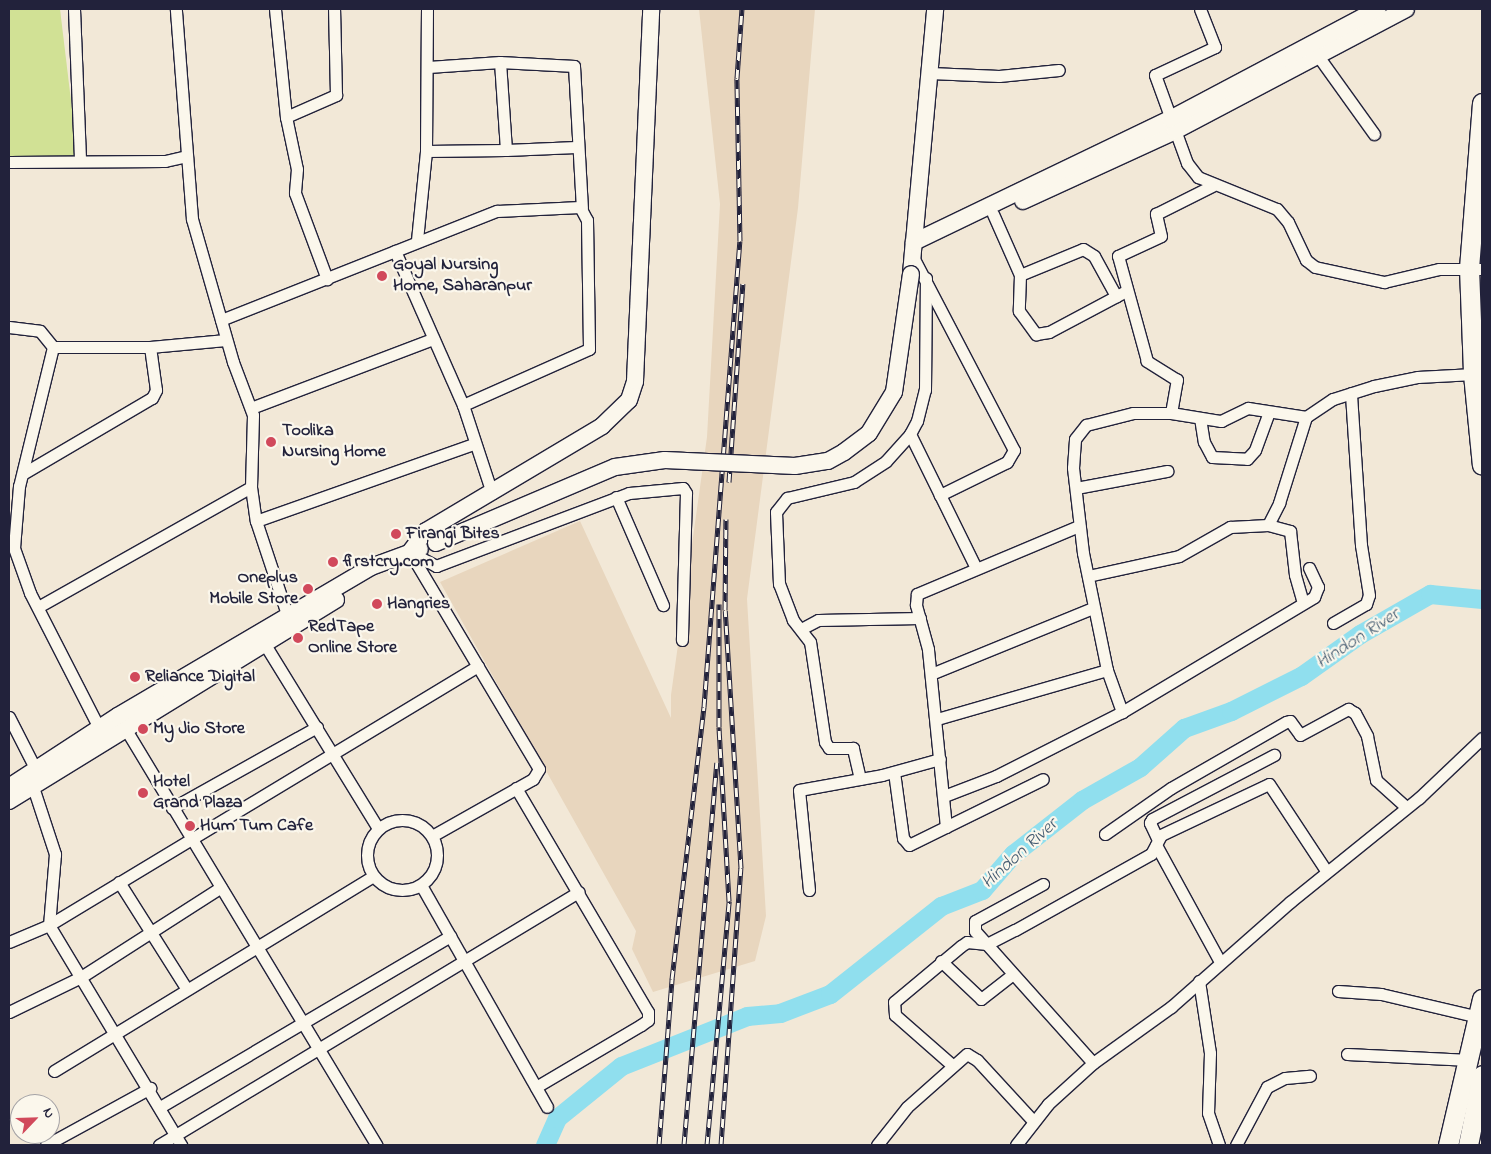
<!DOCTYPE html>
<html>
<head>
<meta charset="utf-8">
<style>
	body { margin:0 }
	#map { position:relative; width:1491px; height:1154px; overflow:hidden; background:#f2e8d7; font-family:"Indie Flower",sans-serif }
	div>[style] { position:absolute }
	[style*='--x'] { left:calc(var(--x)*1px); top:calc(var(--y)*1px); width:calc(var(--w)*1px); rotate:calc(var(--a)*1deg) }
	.built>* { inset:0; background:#e8d6be }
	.green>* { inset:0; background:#d1e195 }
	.river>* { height:19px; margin:-9.5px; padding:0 9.5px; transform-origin:9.5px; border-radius:9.5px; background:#90dfee }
	.roads { filter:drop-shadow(1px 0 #22223b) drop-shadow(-1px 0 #22223b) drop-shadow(0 1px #22223b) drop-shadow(0 -1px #22223b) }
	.street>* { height:11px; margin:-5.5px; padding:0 5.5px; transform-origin:5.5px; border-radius:5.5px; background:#fbf7ec }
	.street>.ring { margin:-5.5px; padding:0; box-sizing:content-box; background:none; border:11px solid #fbf7ec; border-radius:50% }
	.secondary>* { height:16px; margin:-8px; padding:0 8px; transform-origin:8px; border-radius:8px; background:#fbf7ec }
	.primary>* { height:19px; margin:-9.5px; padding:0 9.5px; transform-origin:9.5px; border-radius:9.5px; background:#fbf7ec }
	.rail>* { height:5px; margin-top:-2.5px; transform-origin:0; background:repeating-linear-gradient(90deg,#fbf7ec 0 9px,#22223b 0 18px); box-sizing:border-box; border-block:1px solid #22223b }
	.bridges { filter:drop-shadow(1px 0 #22223b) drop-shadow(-1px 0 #22223b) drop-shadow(0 1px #22223b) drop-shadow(0 -1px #22223b) }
	.secondary-bridge>* { height:16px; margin:-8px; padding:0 8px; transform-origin:8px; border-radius:8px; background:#fbf7ec }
	.dots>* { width:14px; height:14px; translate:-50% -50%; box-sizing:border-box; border:2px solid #fbf7ec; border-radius:50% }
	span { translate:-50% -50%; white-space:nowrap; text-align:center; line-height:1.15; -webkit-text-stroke:4.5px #fbf7ec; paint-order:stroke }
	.poi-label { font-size:18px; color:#22223b; font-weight:700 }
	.left { translate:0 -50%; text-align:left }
	.right { translate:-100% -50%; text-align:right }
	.water-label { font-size:19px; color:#435b71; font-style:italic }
	.frame { position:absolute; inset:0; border:10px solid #22223b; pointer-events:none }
	.north { position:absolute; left:10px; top:1094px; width:50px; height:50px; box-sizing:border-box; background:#fbf7ec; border:1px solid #a4a2a5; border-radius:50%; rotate:66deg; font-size:14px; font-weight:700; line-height:20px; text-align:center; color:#22223b }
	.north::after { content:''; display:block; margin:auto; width:18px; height:22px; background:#d1495b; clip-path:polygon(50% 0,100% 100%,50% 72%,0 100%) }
</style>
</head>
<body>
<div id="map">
	<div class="built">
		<i style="clip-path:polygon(699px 9px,815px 9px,798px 208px,747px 599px,766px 916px,755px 961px,653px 992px,632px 949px,636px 931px,440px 582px,580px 521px,671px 718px,671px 695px,707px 437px,720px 204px)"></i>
	</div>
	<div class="green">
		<i style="clip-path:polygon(9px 9px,60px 9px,78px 159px,9px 166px)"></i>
	</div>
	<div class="river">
		<i style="--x:545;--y:1145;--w:30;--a:-66"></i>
		<i style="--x:557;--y:1118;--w:82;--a:-39.1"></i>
		<i style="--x:621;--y:1066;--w:136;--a:-21.6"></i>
		<i style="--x:747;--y:1016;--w:33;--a:-5"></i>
		<i style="--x:780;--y:1013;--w:53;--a:-20.8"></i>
		<i style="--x:830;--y:994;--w:142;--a:-38.4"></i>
		<i style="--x:941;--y:906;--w:44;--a:-21.3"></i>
		<i style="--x:982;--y:890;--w:48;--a:-49.3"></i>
		<i style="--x:1013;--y:854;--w:88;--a:-38"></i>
		<i style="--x:1082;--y:800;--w:67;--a:-29.6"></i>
		<i style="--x:1140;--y:767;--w:59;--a:-41.6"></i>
		<i style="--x:1184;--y:728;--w:50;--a:-19.9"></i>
		<i style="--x:1231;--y:711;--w:78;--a:-26.6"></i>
		<i style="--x:1301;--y:676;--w:72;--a:-35.4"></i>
		<i style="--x:1360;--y:634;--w:81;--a:-29.7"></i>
		<i style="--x:1430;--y:594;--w:52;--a:5.5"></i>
	</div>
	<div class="roads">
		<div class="street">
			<i style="--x:74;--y:9;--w:150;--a:87.7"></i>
			<i style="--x:275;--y:9;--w:109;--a:84.2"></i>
			<i style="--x:286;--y:117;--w:55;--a:-23.7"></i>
			<i style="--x:336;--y:95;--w:86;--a:-91.3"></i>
			<i style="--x:1200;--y:9;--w:41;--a:68.5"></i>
			<i style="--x:1215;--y:47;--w:66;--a:155"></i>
			<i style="--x:1155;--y:75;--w:94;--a:70"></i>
			<i style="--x:1187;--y:163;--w:18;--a:52"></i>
			<i style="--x:1198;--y:177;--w:85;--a:22.1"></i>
			<i style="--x:1277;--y:209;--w:17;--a:50"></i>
			<i style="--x:1288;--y:222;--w:42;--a:64.7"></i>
			<i style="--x:1306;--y:260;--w:11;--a:38"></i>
			<i style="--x:1315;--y:267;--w:71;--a:12.3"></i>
			<i style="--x:1384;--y:282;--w:57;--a:-13.3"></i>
			<i style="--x:1439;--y:269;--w:43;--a:0"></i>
			<i style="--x:1318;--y:56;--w:96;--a:54.3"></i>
			<i style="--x:500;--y:62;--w:74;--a:3.1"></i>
			<i style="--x:574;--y:66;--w:142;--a:86.8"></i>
			<i style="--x:930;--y:73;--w:69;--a:2.5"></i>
			<i style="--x:999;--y:76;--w:60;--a:-5.7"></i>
			<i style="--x:286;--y:117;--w:53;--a:78.1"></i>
			<i style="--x:297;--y:169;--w:24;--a:95"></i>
			<i style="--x:295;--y:193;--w:92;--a:69.6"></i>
			<i style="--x:506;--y:150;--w:70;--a:-2.5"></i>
			<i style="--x:426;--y:151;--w:80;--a:-0.7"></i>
			<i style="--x:506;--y:150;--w:88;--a:-93.9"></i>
			<i style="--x:500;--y:62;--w:72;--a:176"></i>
			<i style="--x:9;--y:162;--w:156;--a:-0.4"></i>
			<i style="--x:165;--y:161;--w:22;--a:-13"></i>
			<i style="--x:993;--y:214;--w:67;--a:66.1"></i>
			<i style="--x:1020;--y:275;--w:36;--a:92"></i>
			<i style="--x:1019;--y:311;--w:29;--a:54"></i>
			<i style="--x:1036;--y:334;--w:13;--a:-9"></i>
			<i style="--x:1049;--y:332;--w:87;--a:-28"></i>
			<i style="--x:417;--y:240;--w:89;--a:-84.2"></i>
			<i style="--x:426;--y:151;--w:142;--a:-89.6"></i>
			<i style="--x:395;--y:251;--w:168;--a:66.2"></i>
			<i style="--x:913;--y:257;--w:218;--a:62.4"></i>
			<i style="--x:1014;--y:450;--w:14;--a:120"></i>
			<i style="--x:1007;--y:462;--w:75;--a:153.8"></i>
			<i style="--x:1020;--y:275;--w:68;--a:-22.4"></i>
			<i style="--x:1083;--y:249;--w:13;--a:32"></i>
			<i style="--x:1094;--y:256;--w:46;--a:61.2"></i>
			<i style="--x:221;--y:320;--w:297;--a:-21.6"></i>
			<i style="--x:497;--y:211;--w:83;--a:-2.8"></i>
			<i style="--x:580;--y:207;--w:15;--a:62"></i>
			<i style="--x:587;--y:220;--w:129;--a:89.1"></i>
			<i style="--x:589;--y:349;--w:138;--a:156"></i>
			<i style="--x:463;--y:405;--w:93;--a:71.8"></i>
			<i style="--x:9;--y:327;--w:31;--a:7"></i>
			<i style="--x:40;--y:331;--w:21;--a:51"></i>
			<i style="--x:53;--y:347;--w:143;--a:103.7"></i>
			<i style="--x:19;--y:486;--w:62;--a:94.6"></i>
			<i style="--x:14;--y:548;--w:48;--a:70.4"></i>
			<i style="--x:30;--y:593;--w:152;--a:62.9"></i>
			<i style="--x:53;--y:347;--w:97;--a:0"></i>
			<i style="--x:150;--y:347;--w:76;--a:-5.3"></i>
			<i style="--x:251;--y:408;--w:195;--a:-20.8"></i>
			<i style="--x:1171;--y:413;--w:34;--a:-80"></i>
			<i style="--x:1177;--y:380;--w:36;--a:-148"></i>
			<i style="--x:1147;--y:361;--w:109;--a:-105.4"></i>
			<i style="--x:1118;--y:256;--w:47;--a:-24.9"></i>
			<i style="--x:1161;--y:236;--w:23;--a:-103"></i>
			<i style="--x:1156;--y:214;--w:63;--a:-26.6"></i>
			<i style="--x:1200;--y:418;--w:24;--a:81"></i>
			<i style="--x:1204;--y:442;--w:17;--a:62"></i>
			<i style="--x:1212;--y:457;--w:35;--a:3"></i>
			<i style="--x:1247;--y:459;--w:12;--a:-48"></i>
			<i style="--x:1255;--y:450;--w:40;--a:-69.8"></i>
			<i style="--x:910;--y:434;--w:149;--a:63.8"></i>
			<i style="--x:24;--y:473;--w:148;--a:-30.4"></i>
			<i style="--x:152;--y:398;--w:9;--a:-63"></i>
			<i style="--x:156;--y:390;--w:43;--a:-97.9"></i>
			<i style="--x:251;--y:487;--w:34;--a:82"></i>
			<i style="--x:256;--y:521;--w:231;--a:-19.5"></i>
			<i style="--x:1076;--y:488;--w:93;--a:-10.6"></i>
			<i style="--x:616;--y:497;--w:118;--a:66.5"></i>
			<i style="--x:256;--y:521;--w:108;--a:71.6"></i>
			<i style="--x:1268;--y:525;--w:23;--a:15"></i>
			<i style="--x:1290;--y:531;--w:44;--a:83.5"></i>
			<i style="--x:1295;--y:575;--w:29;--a:74"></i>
			<i style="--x:410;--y:552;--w:30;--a:28"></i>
			<i style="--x:436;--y:566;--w:206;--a:-20.7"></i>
			<i style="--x:629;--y:493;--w:54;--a:-5.3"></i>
			<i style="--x:683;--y:488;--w:6;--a:59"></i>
			<i style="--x:686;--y:493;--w:147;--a:91.6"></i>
			<i style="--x:412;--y:556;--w:248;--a:59.2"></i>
			<i style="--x:539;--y:769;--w:12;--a:121"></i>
			<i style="--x:533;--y:779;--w:116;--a:150.6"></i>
			<i style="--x:1088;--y:576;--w:93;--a:-12.4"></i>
			<i style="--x:1179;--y:556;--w:59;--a:-29.6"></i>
			<i style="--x:1230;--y:527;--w:38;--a:-3"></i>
			<i style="--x:1268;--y:525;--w:25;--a:-63"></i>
			<i style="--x:1279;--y:503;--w:90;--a:-72.6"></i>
			<i style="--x:38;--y:607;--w:244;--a:-29.4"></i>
			<i style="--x:251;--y:487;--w:72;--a:-88.4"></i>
			<i style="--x:253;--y:415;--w:57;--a:-110.7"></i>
			<i style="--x:233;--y:362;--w:149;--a:-106"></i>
			<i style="--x:192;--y:219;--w:211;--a:-94.4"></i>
			<i style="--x:1333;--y:623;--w:38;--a:-30"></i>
			<i style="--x:1366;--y:604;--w:9;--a:-72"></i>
			<i style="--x:1369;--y:595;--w:51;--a:-99.1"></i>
			<i style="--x:1361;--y:545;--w:152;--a:-93.8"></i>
			<i style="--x:801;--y:629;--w:19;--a:-28"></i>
			<i style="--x:818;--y:620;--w:102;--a:-1.1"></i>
			<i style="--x:264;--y:643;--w:217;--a:58.4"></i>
			<i style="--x:1107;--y:670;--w:45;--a:70.3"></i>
			<i style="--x:931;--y:674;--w:175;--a:-22.2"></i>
			<i style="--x:9;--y:717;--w:59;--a:63"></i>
			<i style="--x:937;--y:719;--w:177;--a:-16.1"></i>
			<i style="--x:1107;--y:670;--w:119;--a:-101.6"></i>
			<i style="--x:1083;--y:553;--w:86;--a:-96.7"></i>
			<i style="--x:1073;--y:468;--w:29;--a:-86"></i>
			<i style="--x:1075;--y:439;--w:18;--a:-52"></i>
			<i style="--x:1086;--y:425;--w:49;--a:-14.3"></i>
			<i style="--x:1133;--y:413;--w:38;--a:0"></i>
			<i style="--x:1171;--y:413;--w:51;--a:9.1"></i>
			<i style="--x:1221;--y:421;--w:30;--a:-26"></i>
			<i style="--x:1248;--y:408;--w:59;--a:8.8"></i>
			<i style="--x:1306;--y:417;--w:32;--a:-34"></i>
			<i style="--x:1333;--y:399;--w:43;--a:-17.6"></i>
			<i style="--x:1374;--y:386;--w:45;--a:-11.6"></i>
			<i style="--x:1418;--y:377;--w:55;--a:-3.1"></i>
			<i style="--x:125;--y:728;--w:487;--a:58.9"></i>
			<i style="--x:894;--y:772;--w:67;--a:82.2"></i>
			<i style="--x:903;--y:838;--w:9;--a:49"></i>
			<i style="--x:909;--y:845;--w:149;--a:-26.2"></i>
			<i style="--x:860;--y:779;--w:32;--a:-103"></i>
			<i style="--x:853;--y:748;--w:24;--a:180"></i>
			<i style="--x:829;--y:748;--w:7;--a:-124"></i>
			<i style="--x:825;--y:742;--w:101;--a:-98.5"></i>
			<i style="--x:810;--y:642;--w:28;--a:-128"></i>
			<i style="--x:793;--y:620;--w:39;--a:-111"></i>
			<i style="--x:779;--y:584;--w:72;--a:-92.4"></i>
			<i style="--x:776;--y:512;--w:18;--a:-52"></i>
			<i style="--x:787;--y:498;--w:69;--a:-13.4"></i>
			<i style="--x:854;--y:482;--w:38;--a:-33"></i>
			<i style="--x:886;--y:461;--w:36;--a:-48"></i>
			<i style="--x:910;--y:434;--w:15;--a:-62"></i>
			<i style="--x:917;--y:421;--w:32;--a:-76"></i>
			<i style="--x:925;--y:390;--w:112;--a:-89.5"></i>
			<i style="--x:33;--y:787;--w:71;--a:71.8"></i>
			<i style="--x:55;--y:854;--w:71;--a:94.8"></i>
			<i style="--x:49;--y:925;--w:257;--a:59"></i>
			<i style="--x:516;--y:788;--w:260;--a:59.5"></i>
			<i style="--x:648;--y:1012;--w:8;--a:90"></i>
			<i style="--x:648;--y:1020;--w:9;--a:144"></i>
			<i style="--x:641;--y:1025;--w:122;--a:149.4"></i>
			<i style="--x:944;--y:796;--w:56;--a:-21"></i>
			<i style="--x:996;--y:776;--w:141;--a:-26.9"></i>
			<i style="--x:1122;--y:712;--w:224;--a:-30.9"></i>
			<i style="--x:1314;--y:597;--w:11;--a:-68"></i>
			<i style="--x:1318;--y:587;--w:21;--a:-115"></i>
			<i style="--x:172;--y:808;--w:166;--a:-29.2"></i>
			<i class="ring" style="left:367px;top:820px;width:59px;height:59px"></i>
			<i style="--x:946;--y:827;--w:179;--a:-95.8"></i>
			<i style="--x:928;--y:649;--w:46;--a:-105.3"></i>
			<i style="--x:916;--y:605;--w:11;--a:-85"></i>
			<i style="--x:917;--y:594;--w:176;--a:-22.8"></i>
			<i style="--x:1105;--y:834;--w:80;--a:-34.9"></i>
			<i style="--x:1171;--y:788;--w:133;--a:-29.9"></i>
			<i style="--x:1286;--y:722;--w:4;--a:-14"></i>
			<i style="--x:1290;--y:721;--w:17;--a:54"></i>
			<i style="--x:1300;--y:735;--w:55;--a:-28.4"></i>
			<i style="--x:1348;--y:709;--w:8;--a:30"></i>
			<i style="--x:1355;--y:713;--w:26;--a:62"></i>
			<i style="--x:1367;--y:736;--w:45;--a:78.4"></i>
			<i style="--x:1376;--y:780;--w:40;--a:42"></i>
			<i style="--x:1157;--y:838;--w:17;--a:-115"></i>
			<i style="--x:1150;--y:823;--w:4;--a:-63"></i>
			<i style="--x:1152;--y:819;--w:138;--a:-27.7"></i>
			<i style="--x:1156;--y:845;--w:133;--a:61.3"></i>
			<i style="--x:119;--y:882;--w:125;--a:57.7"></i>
			<i style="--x:1043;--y:884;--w:77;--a:151.4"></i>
			<i style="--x:975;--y:921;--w:10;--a:90"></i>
			<i style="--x:975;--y:931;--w:177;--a:48.2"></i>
			<i style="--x:421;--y:885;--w:255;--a:60.4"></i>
			<i style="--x:809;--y:890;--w:100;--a:-95.7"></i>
			<i style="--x:799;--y:790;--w:84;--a:-10.2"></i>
			<i style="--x:882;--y:775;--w:60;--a:-15.4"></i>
			<i style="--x:9;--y:942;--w:43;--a:-23"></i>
			<i style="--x:49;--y:925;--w:501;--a:-31.12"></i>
			<i style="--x:941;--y:961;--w:55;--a:43.5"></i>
			<i style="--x:981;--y:999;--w:39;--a:-38"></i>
			<i style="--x:1199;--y:981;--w:73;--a:81.3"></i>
			<i style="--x:1210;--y:1053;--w:60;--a:91.9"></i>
			<i style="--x:1208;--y:1113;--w:34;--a:71"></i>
			<i style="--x:1338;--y:991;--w:43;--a:4"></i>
			<i style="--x:1381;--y:994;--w:101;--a:13.2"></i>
			<i style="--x:9;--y:1012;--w:80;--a:-25.9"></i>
			<i style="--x:81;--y:977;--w:166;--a:-32.7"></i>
			<i style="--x:1347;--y:1054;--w:123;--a:2.8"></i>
			<i style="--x:952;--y:1065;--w:76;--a:-138.7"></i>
			<i style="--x:895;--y:1015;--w:13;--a:-94"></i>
			<i style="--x:894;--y:1002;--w:87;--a:-39.9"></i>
			<i style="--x:961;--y:946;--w:7;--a:-34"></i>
			<i style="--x:967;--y:942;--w:20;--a:6"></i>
			<i style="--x:987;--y:944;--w:31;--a:-27"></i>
			<i style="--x:1015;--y:930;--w:156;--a:-29.2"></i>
			<i style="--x:1151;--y:854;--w:21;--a:-62"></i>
			<i style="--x:1161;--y:835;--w:119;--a:-25.3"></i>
			<i style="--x:1269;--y:784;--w:105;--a:56.6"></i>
			<i style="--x:54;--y:1071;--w:374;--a:-31.4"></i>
			<i style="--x:160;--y:1107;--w:337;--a:-30.5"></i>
			<i style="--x:46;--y:1145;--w:119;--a:-28.7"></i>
			<i style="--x:159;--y:1145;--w:490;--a:-31.1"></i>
			<i style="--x:877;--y:1145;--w:48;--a:-51.7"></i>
			<i style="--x:907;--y:1107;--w:80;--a:-41.5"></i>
			<i style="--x:967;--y:1054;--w:12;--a:31"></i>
			<i style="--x:977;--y:1060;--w:83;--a:47.4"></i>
			<i style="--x:1016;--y:1145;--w:52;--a:-52"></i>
			<i style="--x:1048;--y:1104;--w:61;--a:-42.3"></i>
			<i style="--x:1093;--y:1063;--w:96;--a:-35.7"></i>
			<i style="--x:1171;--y:1007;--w:159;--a:-41.4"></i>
			<i style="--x:1290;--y:902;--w:166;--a:-38.9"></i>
			<i style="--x:1419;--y:798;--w:87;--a:-43.6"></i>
			<i style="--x:1236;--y:1145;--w:66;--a:-61.9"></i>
			<i style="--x:1267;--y:1087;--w:20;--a:-27"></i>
			<i style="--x:1285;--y:1078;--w:25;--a:-5"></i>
		</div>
		<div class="secondary">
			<i style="--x:1023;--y:201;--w:167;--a:-24.7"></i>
			<i style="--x:1175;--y:131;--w:261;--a:-27.8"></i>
			<i style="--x:914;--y:242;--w:234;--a:-84.8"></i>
			<i style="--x:911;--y:274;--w:32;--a:-85"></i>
			<i style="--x:914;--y:242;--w:284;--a:-25.7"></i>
			<i style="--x:1170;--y:119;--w:235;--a:-27.9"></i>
			<i style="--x:410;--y:552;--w:26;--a:-53"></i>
			<i style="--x:426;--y:531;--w:205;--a:-30.8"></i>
			<i style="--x:602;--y:426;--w:37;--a:-44"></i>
			<i style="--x:629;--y:400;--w:20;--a:-72"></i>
			<i style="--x:635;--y:381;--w:372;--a:-87.5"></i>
			<i style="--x:9;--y:787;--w:130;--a:-33.1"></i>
			<i style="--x:118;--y:716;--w:294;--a:-30.5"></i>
			<i style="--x:371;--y:567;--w:52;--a:-20.2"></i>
			<i style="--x:9;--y:801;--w:384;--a:-31.6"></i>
		</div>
		<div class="primary">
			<i style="--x:1482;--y:103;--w:166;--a:94.5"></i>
			<i style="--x:1469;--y:268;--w:106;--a:87.8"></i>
			<i style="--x:1473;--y:374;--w:91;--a:84.4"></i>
			<i style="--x:1448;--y:1145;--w:150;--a:-76.9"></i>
			<i style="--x:1468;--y:1145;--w:71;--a:-78.7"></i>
		</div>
	</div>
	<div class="rail">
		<i style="--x:729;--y:482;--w:199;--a:-86"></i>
		<i style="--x:659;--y:1145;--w:167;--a:-85.5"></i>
		<i style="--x:672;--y:979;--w:274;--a:-83.3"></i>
		<i style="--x:704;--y:707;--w:467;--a:-85.6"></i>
		<i style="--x:740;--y:241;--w:163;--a:-91.1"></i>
		<i style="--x:737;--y:78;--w:69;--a:-85.9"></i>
		<i style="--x:684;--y:1145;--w:384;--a:-85.1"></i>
		<i style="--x:707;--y:1145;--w:245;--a:-84.8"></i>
		<i style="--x:729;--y:901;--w:174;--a:-93.3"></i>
		<i style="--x:719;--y:727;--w:123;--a:-90"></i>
		<i style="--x:721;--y:1145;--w:278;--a:-85.9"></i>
		<i style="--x:741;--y:868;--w:258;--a:-93.5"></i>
		<i style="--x:725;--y:610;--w:91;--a:-89.4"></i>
	</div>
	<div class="bridges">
		<div class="secondary-bridge">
			<i style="--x:436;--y:543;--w:194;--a:-23"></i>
			<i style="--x:615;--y:467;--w:50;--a:-8"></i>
			<i style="--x:665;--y:460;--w:130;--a:2.6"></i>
			<i style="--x:795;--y:466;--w:33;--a:-9"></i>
			<i style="--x:828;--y:461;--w:18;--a:-29"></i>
			<i style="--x:844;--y:452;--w:31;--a:-37"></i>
			<i style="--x:869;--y:433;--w:48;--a:-58.6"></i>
			<i style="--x:894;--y:392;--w:119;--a:-81.8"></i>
		</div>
	</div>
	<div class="dots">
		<i style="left:382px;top:276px;background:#d1495b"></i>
		<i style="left:271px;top:442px;background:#d1495b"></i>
		<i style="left:396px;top:534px;background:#d1495b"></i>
		<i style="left:333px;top:562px;background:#d1495b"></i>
		<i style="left:308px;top:589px;background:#d1495b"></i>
		<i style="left:377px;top:604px;background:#d1495b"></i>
		<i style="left:298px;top:638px;background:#d1495b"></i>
		<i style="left:135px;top:677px;background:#d1495b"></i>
		<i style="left:143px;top:729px;background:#d1495b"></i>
		<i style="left:143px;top:793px;background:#d1495b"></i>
		<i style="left:190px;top:826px;background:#d1495b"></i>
	</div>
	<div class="poi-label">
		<span class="left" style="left:393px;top:276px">Goyal Nursing<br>Home, Saharanpur</span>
		<span class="left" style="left:282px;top:442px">Toolika<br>Nursing Home</span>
		<span class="left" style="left:406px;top:534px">Firangi Bites</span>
		<span class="left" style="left:343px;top:562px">firstcry.com</span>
		<span class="right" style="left:298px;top:589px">Oneplus<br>Mobile Store</span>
		<span class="left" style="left:387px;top:604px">Hangries</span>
		<span class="left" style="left:308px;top:638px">RedTape<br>Online Store</span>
		<span class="left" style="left:145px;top:677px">Reliance Digital</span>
		<span class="left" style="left:153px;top:729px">My Jio Store</span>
		<span class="left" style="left:153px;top:793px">Hotel<br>Grand Plaza</span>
		<span class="left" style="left:200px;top:826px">Hum Tum Cafe</span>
	</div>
	<div class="water-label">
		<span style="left:1358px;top:639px;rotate:-33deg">Hindon River</span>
		<span style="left:1020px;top:854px;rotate:-42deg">Hindon River</span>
	</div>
	<div class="frame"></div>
	<div class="north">N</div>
</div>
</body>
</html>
